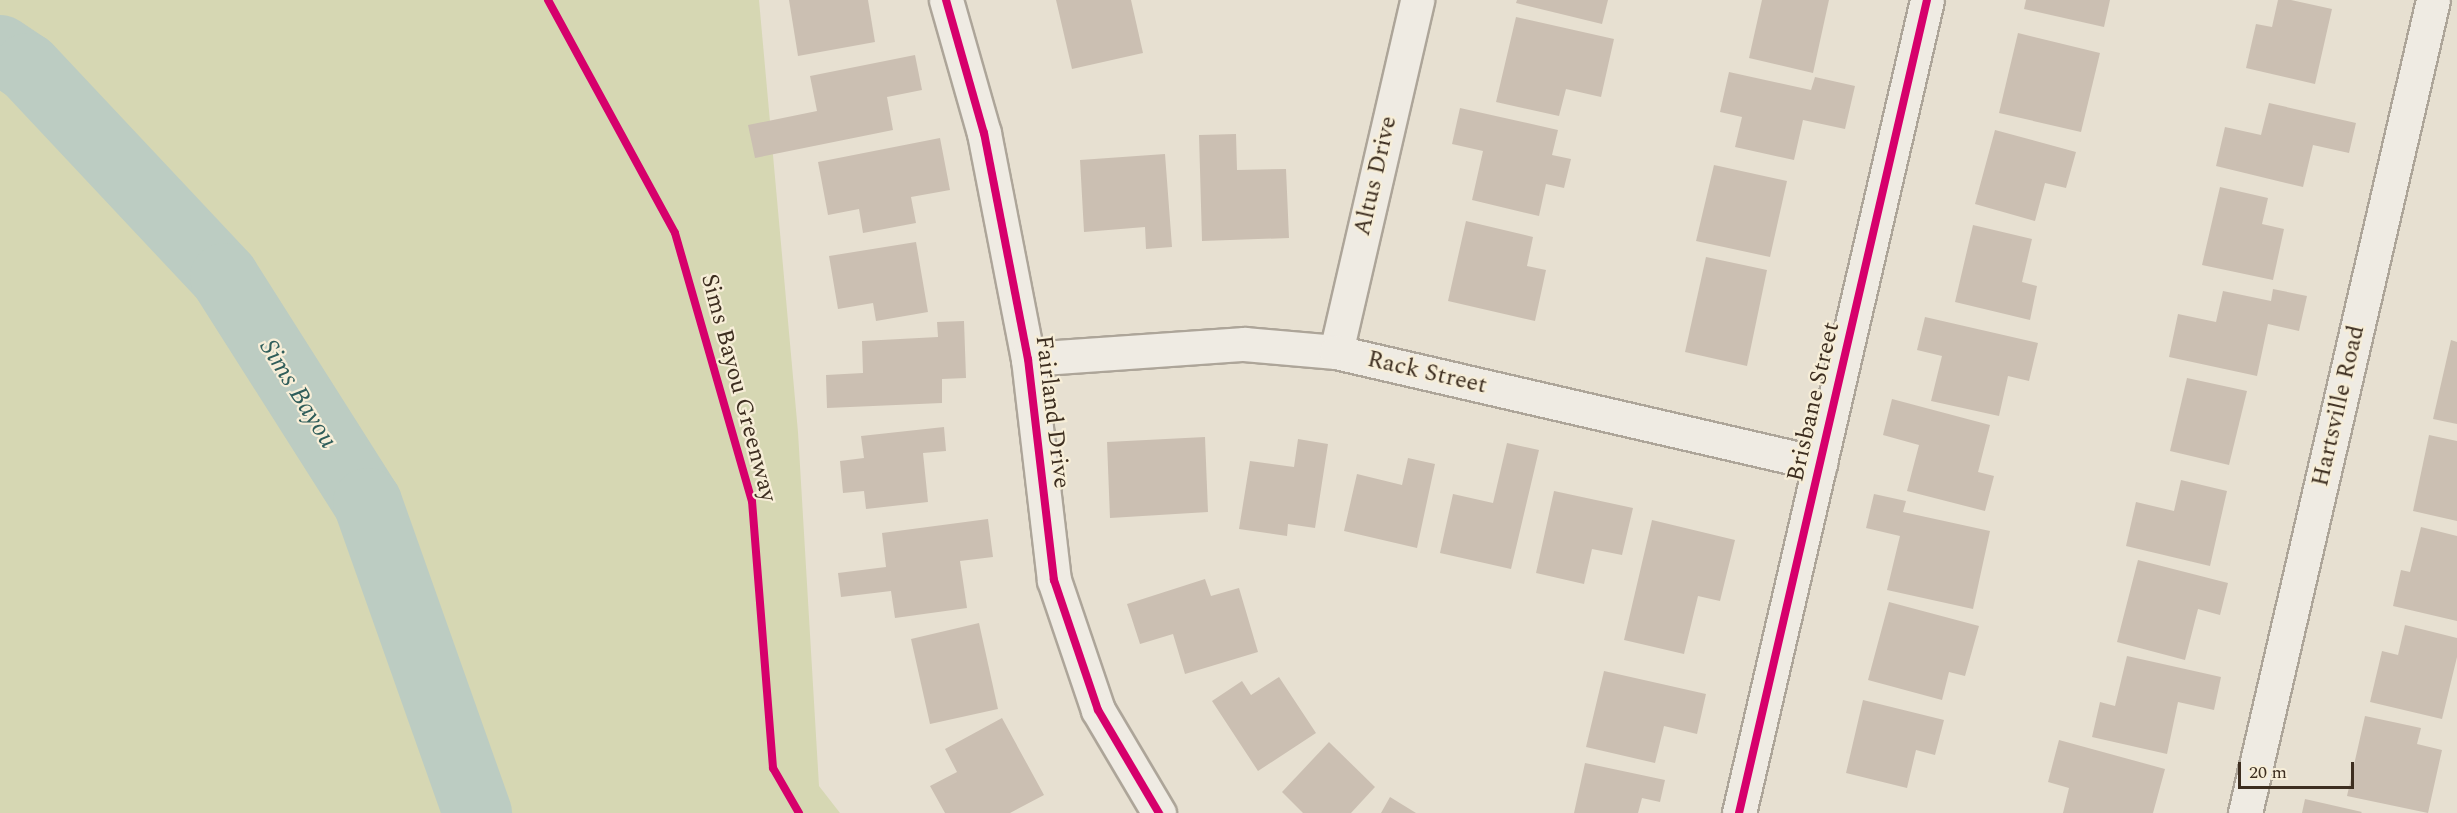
<!DOCTYPE html>
<html>
<head>
<meta charset="utf-8">
<style>
	body { margin:0 }
	#map { position:relative; width:2457px; height:813px; overflow:hidden; background:#e7e0d1; font-family:Spectral,serif }
	div>[style] { position:absolute }
	[style*='--x'] { left:calc(var(--x)*1px); top:calc(var(--y)*1px); width:calc(var(--w)*1px); rotate:calc(var(--a)*1deg) }
	.green>* { inset:0; background:#d6d7b3 }
	.river>* { height:69px; margin:-34.5px; padding:0 34.5px; transform-origin:34.5px; border-radius:34.5px; background:#bcccc2 }
	.building>* { inset:0; background:#cbbfb2 }
	.roads { filter:drop-shadow(2px 0 #ada599) drop-shadow(-2px 0 #ada599) drop-shadow(0 2px #ada599) drop-shadow(0 -2px #ada599) }
	.minor>* { height:33px; margin:-16.5px; padding:0 16.5px; transform-origin:16.5px; border-radius:16.5px; background:#efebe3 }
	.cycleway>* { height:8px; margin:-4px; padding:0 4px; transform-origin:4px; border-radius:4px; background:#d6006c }
	span { translate:-50% -50%; white-space:nowrap; text-align:center; line-height:1.15; -webkit-text-stroke:4.5px #f7eed8; paint-order:stroke }
	.street-label { font-size:24px; color:#3d2e20 }
	.water-label { font-size:26px; color:#2f5d5a; font-style:italic }
	.scale { position:absolute; left:2238px; top:762px; width:116px; height:27px; box-sizing:border-box; border:3px solid #3d2e20; border-top:0; padding-left:8px; font-size:18px; line-height:21px; white-space:nowrap; color:#3d2e20; -webkit-text-stroke:4px #f7eed8; paint-order:stroke }
</style>
</head>
<body>
<div id="map">
	<div class="green">
		<i style="clip-path:polygon(0 0,759px 0,798px 432px,819px 786px,840px 813px,0 813px)"></i>
	</div>
	<div class="river">
		<i style="--x:0;--y:49;--w:32;--a:34"></i>
		<i style="--x:27;--y:67;--w:288;--a:46.8"></i>
		<i style="--x:224;--y:277;--w:267;--a:57.6"></i>
		<i style="--x:367;--y:502;--w:330;--a:70.5"></i>
	</div>
	<div class="building">
		<i style="clip-path:polygon(789px 0,868px 0,875px 42px,798px 56px)"></i>
		<i style="clip-path:polygon(1056px 0,1131px 0,1143px 53px,1072px 69px)"></i>
		<i style="clip-path:polygon(1517px 0,1608px 0,1602px 24px,1516px 3px)"></i>
		<i style="clip-path:polygon(1762px 0,1829px 0,1813px 73px,1749px 58px)"></i>
		<i style="clip-path:polygon(2026px 0,2110px 0,2104px 27px,2024px 9px)"></i>
		<i style="clip-path:polygon(2278px 0,2291px 0,2332px 9px,2315px 84px,2246px 68px,2256px 24px,2272px 27px)"></i>
		<i style="clip-path:polygon(1516px 17px,1614px 39px,1601px 97px,1566px 89px,1559px 116px,1496px 102px)"></i>
		<i style="clip-path:polygon(2018px 33px,2100px 53px,2081px 132px,1999px 113px)"></i>
		<i style="clip-path:polygon(915px 55px,922px 90px,887px 97px,893px 130px,755px 158px,748px 125px,817px 111px,810px 76px)"></i>
		<i style="clip-path:polygon(1729px 72px,1811px 90px,1815px 77px,1855px 86px,1845px 129px,1803px 120px,1794px 160px,1735px 147px,1742px 117px,1720px 112px)"></i>
		<i style="clip-path:polygon(2269px 103px,2356px 123px,2349px 153px,2313px 145px,2303px 187px,2216px 166px,2225px 127px,2261px 135px)"></i>
		<i style="clip-path:polygon(1460px 108px,1558px 130px,1552px 155px,1571px 159px,1564px 188px,1546px 184px,1539px 216px,1472px 200px,1483px 151px,1452px 144px)"></i>
		<i style="clip-path:polygon(1995px 130px,2076px 152px,2066px 188px,2045px 183px,2035px 221px,1975px 204px)"></i>
		<i style="clip-path:polygon(1236px 134px,1237px 170px,1286px 169px,1289px 238px,1202px 241px,1199px 135px)"></i>
		<i style="clip-path:polygon(940px 138px,950px 190px,911px 197px,916px 223px,863px 233px,859px 209px,828px 215px,818px 162px)"></i>
		<i style="clip-path:polygon(1165px 154px,1172px 247px,1146px 249px,1145px 227px,1084px 232px,1080px 160px)"></i>
		<i style="clip-path:polygon(1714px 165px,1787px 181px,1770px 257px,1696px 241px)"></i>
		<i style="clip-path:polygon(2220px 187px,2268px 198px,2262px 224px,2284px 229px,2273px 280px,2202px 265px)"></i>
		<i style="clip-path:polygon(1466px 221px,1533px 237px,1527px 266px,1546px 270px,1535px 321px,1448px 301px)"></i>
		<i style="clip-path:polygon(1973px 225px,2032px 239px,2022px 282px,2037px 286px,2030px 320px,1955px 302px)"></i>
		<i style="clip-path:polygon(916px 242px,928px 312px,876px 321px,873px 303px,838px 309px,829px 256px)"></i>
		<i style="clip-path:polygon(1706px 257px,1767px 270px,1747px 366px,1685px 352px)"></i>
		<i style="clip-path:polygon(2273px 289px,2307px 296px,2299px 331px,2268px 324px,2257px 376px,2169px 357px,2178px 314px,2216px 322px,2223px 291px,2271px 301px)"></i>
		<i style="clip-path:polygon(1925px 317px,2038px 343px,2029px 381px,2008px 376px,1999px 416px,1931px 401px,1942px 356px,1917px 350px)"></i>
		<i style="clip-path:polygon(964px 321px,966px 378px,942px 379px,942px 403px,827px 408px,826px 375px,863px 373px,862px 341px,938px 337px,937px 322px)"></i>
		<i style="clip-path:polygon(2451px 340px,2457px 342px,2457px 424px,2433px 419px)"></i>
		<i style="clip-path:polygon(2187px 378px,2247px 391px,2229px 465px,2170px 451px)"></i>
		<i style="clip-path:polygon(1892px 399px,1990px 425px,1978px 472px,1994px 476px,1985px 511px,1907px 491px,1919px 445px,1883px 435px)"></i>
		<i style="clip-path:polygon(944px 427px,946px 451px,923px 453px,928px 502px,866px 509px,864px 491px,843px 493px,840px 461px,864px 458px,861px 436px)"></i>
		<i style="clip-path:polygon(2429px 435px,2457px 441px,2457px 521px,2413px 511px)"></i>
		<i style="clip-path:polygon(1205px 437px,1208px 512px,1110px 518px,1107px 442px)"></i>
		<i style="clip-path:polygon(1298px 439px,1328px 444px,1315px 528px,1288px 524px,1287px 536px,1239px 529px,1250px 461px,1294px 467px)"></i>
		<i style="clip-path:polygon(1507px 443px,1539px 450px,1511px 569px,1440px 553px,1453px 494px,1493px 503px)"></i>
		<i style="clip-path:polygon(1408px 458px,1435px 464px,1417px 548px,1344px 531px,1357px 474px,1402px 485px)"></i>
		<i style="clip-path:polygon(2181px 480px,2227px 491px,2210px 566px,2126px 546px,2136px 502px,2174px 511px)"></i>
		<i style="clip-path:polygon(1554px 491px,1633px 508px,1622px 555px,1592px 549px,1584px 584px,1536px 573px)"></i>
		<i style="clip-path:polygon(1874px 494px,1906px 501px,1903px 512px,1990px 531px,1973px 609px,1887px 590px,1900px 536px,1866px 528px)"></i>
		<i style="clip-path:polygon(988px 519px,993px 557px,960px 561px,967px 608px,895px 618px,891px 591px,841px 597px,838px 573px,886px 567px,882px 533px)"></i>
		<i style="clip-path:polygon(1652px 520px,1735px 540px,1720px 601px,1698px 596px,1684px 654px,1624px 640px)"></i>
		<i style="clip-path:polygon(2421px 527px,2457px 536px,2457px 621px,2393px 606px,2401px 570px,2410px 572px)"></i>
		<i style="clip-path:polygon(2138px 560px,2228px 583px,2220px 615px,2198px 609px,2185px 660px,2117px 642px)"></i>
		<i style="clip-path:polygon(1205px 579px,1211px 596px,1239px 588px,1258px 652px,1185px 674px,1173px 634px,1140px 644px,1127px 604px)"></i>
		<i style="clip-path:polygon(1889px 602px,1979px 626px,1965px 676px,1949px 672px,1942px 700px,1868px 680px)"></i>
		<i style="clip-path:polygon(979px 623px,998px 709px,930px 724px,911px 639px)"></i>
		<i style="clip-path:polygon(2405px 625px,2457px 638px,2457px 657px,2442px 719px,2370px 702px,2382px 651px,2398px 655px)"></i>
		<i style="clip-path:polygon(2127px 656px,2221px 677px,2214px 710px,2178px 702px,2167px 754px,2092px 737px,2100px 702px,2115px 706px)"></i>
		<i style="clip-path:polygon(1604px 671px,1706px 694px,1697px 734px,1664px 726px,1655px 763px,1586px 747px)"></i>
		<i style="clip-path:polygon(1279px 677px,1316px 733px,1258px 771px,1212px 701px,1242px 681px,1251px 695px)"></i>
		<i style="clip-path:polygon(1863px 700px,1944px 720px,1935px 755px,1916px 750px,1907px 788px,1846px 773px)"></i>
		<i style="clip-path:polygon(2365px 716px,2421px 728px,2417px 744px,2442px 750px,2428px 813px,2347px 796px)"></i>
		<i style="clip-path:polygon(1002px 718px,1044px 795px,1010px 813px,945px 813px,930px 786px,957px 772px,945px 749px)"></i>
		<i style="clip-path:polygon(2059px 740px,2165px 769px,2153px 813px,2063px 813px,2069px 788px,2048px 782px)"></i>
		<i style="clip-path:polygon(1329px 742px,1375px 787px,1351px 813px,1303px 813px,1282px 792px)"></i>
		<i style="clip-path:polygon(1585px 763px,1665px 780px,1660px 802px,1642px 798px,1638px 813px,1574px 813px)"></i>
		<i style="clip-path:polygon(1390px 797px,1416px 813px,1381px 813px)"></i>
		<i style="clip-path:polygon(2305px 799px,2362px 812px,2361px 813px,2302px 813px)"></i>
	</div>
	<div class="roads">
		<div class="minor">
			<i style="--x:946;--y:0;--w:138;--a:74.1"></i>
			<i style="--x:984;--y:133;--w:230;--a:79"></i>
			<i style="--x:1028;--y:359;--w:223;--a:83.3"></i>
			<i style="--x:1054;--y:580;--w:137;--a:71.3"></i>
			<i style="--x:1098;--y:710;--w:120;--a:59.4"></i>
			<i style="--x:1336;--y:352;--w:361;--a:-77"></i>
			<i style="--x:1028;--y:359;--w:217;--a:-4"></i>
			<i style="--x:1244;--y:344;--w:92;--a:5"></i>
			<i style="--x:1336;--y:352;--w:497;--a:13"></i>
			<i style="--x:1739;--y:813;--w:834;--a:-76.98"></i>
			<i style="--x:2245;--y:813;--w:834;--a:-76.98"></i>
		</div>
	</div>
	<div class="cycleway">
		<i style="--x:548;--y:0;--w:265;--a:61.4"></i>
		<i style="--x:675;--y:233;--w:279;--a:74"></i>
		<i style="--x:752;--y:501;--w:268;--a:85.5"></i>
		<i style="--x:773;--y:768;--w:52;--a:60"></i>
		<i style="--x:946;--y:0;--w:138;--a:74.1"></i>
		<i style="--x:984;--y:133;--w:230;--a:79"></i>
		<i style="--x:1028;--y:359;--w:223;--a:83.3"></i>
		<i style="--x:1054;--y:580;--w:137;--a:71.3"></i>
		<i style="--x:1098;--y:710;--w:120;--a:59.4"></i>
		<i style="--x:1739;--y:813;--w:834;--a:-76.98"></i>
	</div>
	<div class="street-label">
		<span style="left:1376px;top:176px;rotate:-77deg">Altus Drive</span>
		<span style="left:1427px;top:373px;rotate:13deg">Rack Street</span>
		<span style="left:738px;top:388px;rotate:75deg">Sims Bayou Greenway</span>
		<span style="left:1814px;top:402px;rotate:-77deg">Brisbane Street</span>
		<span style="left:2339px;top:406px;rotate:-77deg">Hartsville Road</span>
		<span style="left:1052px;top:412px;rotate:83deg">Fairland Drive</span>
	</div>
	<div class="water-label">
		<span style="left:298px;top:394px;rotate:58deg">Sims Bayou</span>
	</div>
	<div class="scale">20 m</div>
</div>
</body>
</html>
